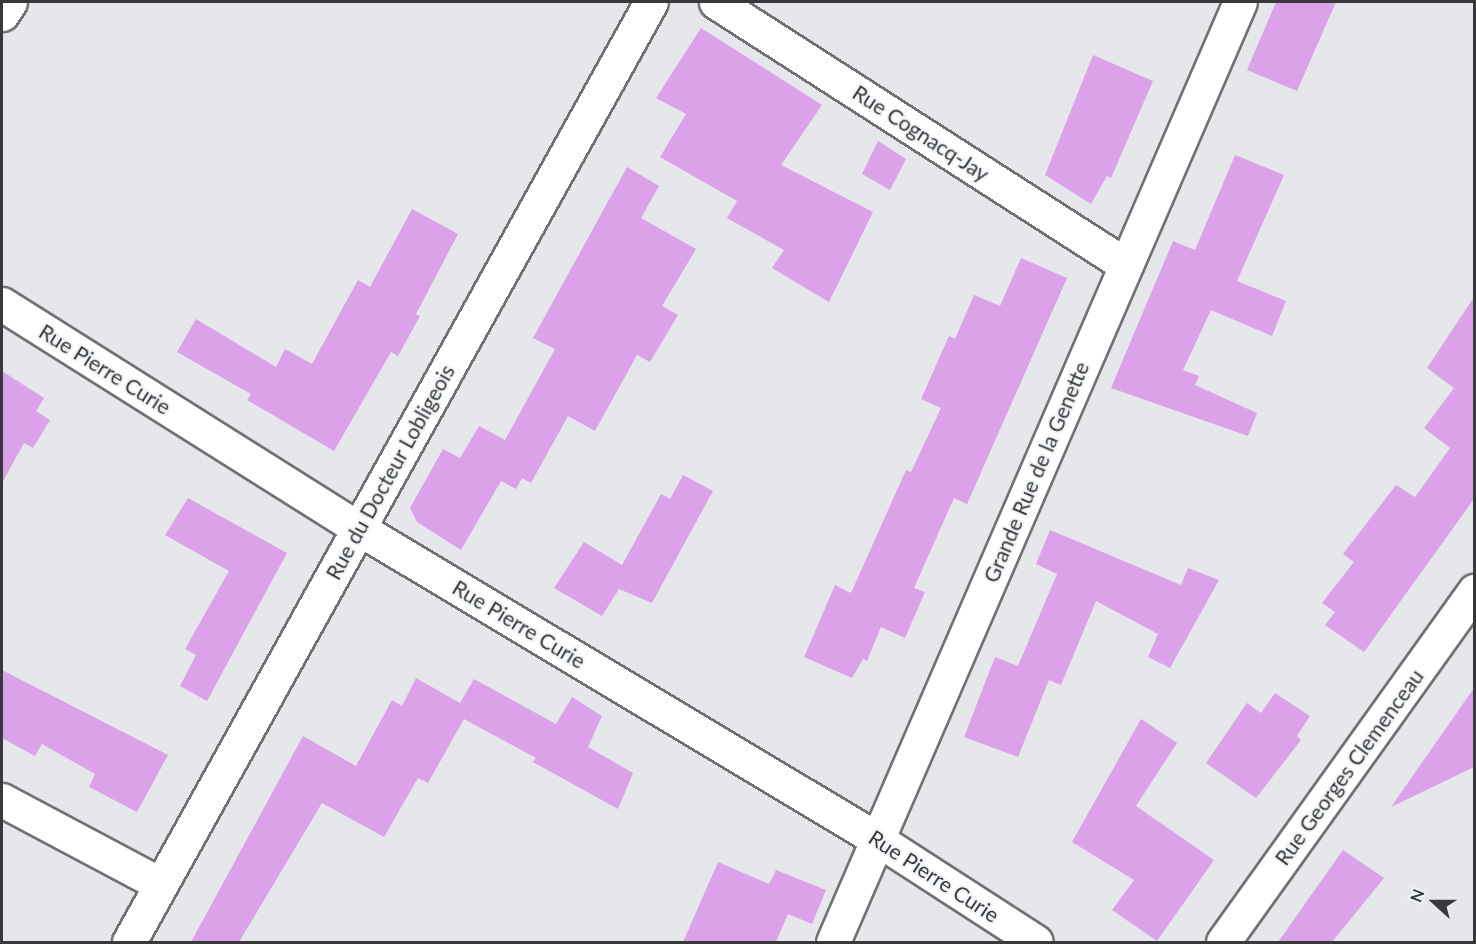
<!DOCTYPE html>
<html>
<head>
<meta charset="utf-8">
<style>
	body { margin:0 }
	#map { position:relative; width:1476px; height:944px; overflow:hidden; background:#e5e7ea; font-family:Lato,sans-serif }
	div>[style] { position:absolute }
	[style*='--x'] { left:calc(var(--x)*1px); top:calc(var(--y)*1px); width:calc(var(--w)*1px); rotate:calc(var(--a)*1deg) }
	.building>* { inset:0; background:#dca2e9 }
	.roads { filter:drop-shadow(2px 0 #6f7173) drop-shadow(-2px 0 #6f7173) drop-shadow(0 2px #6f7173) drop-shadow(0 -2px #6f7173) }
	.minor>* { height:33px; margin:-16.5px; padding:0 16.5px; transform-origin:16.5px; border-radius:16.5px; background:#fff }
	span { translate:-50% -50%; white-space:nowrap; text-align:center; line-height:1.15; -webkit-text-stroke:4.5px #f2f5f7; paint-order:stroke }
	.street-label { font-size:21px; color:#38393a }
	.frame { position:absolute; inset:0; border:3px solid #38393a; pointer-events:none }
	.north { position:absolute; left:1404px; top:872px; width:60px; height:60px; -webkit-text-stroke:4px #f2f5f7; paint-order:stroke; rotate:291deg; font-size:16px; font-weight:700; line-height:24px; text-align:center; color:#38393a }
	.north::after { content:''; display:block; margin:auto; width:21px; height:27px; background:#38393a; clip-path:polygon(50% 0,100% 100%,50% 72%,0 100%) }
</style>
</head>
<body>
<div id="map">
	<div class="building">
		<i style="clip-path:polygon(1276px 2px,1336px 2px,1297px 91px,1247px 70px)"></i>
		<i style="clip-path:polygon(701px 28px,822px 105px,781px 165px,873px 212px,829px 302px,772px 268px,784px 250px,727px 218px,737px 201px,660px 157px,686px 114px,656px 98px)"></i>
		<i style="clip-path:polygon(1093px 55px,1153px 81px,1111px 178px,1107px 176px,1091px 204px,1045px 175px)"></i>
		<i style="clip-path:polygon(878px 141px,906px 159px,890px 190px,862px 174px)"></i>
		<i style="clip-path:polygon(1235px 155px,1284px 175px,1237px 281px,1286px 301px,1272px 336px,1211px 310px,1183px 370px,1199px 376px,1195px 385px,1257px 413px,1248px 436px,1111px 388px,1173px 241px,1195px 250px)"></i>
		<i style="clip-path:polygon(627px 167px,659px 186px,641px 218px,696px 249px,662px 306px,678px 315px,650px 362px,637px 355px,595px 431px,568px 416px,531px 483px,522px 478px,516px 489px,501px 481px,461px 550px,417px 522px,410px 508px,443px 449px,460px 458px,479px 426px,505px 440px,555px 349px,533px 338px)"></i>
		<i style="clip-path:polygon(412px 209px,458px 234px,416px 314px,420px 316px,398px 356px,391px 352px,334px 451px,247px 400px,251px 394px,177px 352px,196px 319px,276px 367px,285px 349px,312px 364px,358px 280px,370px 287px)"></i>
		<i style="clip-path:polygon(1021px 258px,1067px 278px,967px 504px,954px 498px,914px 588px,925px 592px,905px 638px,881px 627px,867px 661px,863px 659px,852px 678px,804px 657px,835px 585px,851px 593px,906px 470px,911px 472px,941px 408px,921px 399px,949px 336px,955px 339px,974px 295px,1000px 306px)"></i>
		<i style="clip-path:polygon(1474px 297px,1474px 499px,1364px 652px,1325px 625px,1335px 612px,1322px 603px,1354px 562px,1343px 554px,1396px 485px,1415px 497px,1450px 448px,1424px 428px,1454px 388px,1427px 368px)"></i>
		<i style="clip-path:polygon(2px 371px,44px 398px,36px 411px,50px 420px,33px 448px,24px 443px,2px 483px)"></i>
		<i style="clip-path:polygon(683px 475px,713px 491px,652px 603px,619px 589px,602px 616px,554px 588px,584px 542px,622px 565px,661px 494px,670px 499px)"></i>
		<i style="clip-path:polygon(188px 498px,287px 553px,207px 701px,180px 686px,196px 655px,185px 649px,229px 571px,165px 535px)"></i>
		<i style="clip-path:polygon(1050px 530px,1181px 585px,1188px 568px,1219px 580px,1170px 668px,1148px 657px,1158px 634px,1096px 601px,1061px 685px,1049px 680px,1018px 757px,964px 737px,995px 657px,1018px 666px,1057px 574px,1036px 564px)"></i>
		<i style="clip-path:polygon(2px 670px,168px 755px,137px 812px,89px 787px,95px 774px,42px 744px,35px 756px,2px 738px)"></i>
		<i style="clip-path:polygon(416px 678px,460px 703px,474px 679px,556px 724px,572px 697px,602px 716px,588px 747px,633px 773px,618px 809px,533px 762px,536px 758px,464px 719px,428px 783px,418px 778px,384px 837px,322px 803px,239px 942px,191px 942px,303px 736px,356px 766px,392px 700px,402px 706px)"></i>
		<i style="clip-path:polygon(1474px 688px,1474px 767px,1391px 807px)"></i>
		<i style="clip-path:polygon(1275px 693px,1310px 716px,1297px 736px,1301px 740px,1256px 798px,1206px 763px,1247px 703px,1261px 713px)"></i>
		<i style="clip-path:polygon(1141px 719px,1177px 743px,1136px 806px,1214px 860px,1157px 941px,1112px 910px,1134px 880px,1072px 842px)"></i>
		<i style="clip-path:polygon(1343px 850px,1384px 878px,1332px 942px,1278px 942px)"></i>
		<i style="clip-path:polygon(718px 862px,769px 884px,776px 870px,826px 890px,812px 924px,788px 914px,776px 942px,683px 942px)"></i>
	</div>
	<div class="roads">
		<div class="minor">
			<i style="--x:716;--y:2;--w:487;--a:32.7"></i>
			<i style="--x:2;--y:14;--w:14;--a:-56"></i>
			<i style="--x:2;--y:304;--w:421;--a:32.2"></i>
			<i style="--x:358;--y:528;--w:605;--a:30.93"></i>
			<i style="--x:877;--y:839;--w:189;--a:32.9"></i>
			<i style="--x:2;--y:800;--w:179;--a:28"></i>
			<i style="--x:129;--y:942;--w:1075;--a:-60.96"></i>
			<i style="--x:833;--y:942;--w:1024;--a:-66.59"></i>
			<i style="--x:1223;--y:942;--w:432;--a:-54.4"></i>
		</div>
	</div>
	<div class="street-label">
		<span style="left:921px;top:133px;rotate:33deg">Rue Cognacq-Jay</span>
		<span style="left:105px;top:369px;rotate:32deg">Rue Pierre Curie</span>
		<span style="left:390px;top:472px;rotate:-61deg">Rue du Docteur Lobligeois</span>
		<span style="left:1036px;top:472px;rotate:-67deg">Grande Rue de la Genette</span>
		<span style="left:519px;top:624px;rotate:31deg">Rue Pierre Curie</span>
		<span style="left:1349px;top:767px;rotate:-54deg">Rue Georges Clemenceau</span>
		<span style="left:934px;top:876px;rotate:33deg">Rue Pierre Curie</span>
	</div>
	<div class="frame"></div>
	<div class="north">N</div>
</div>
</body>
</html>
